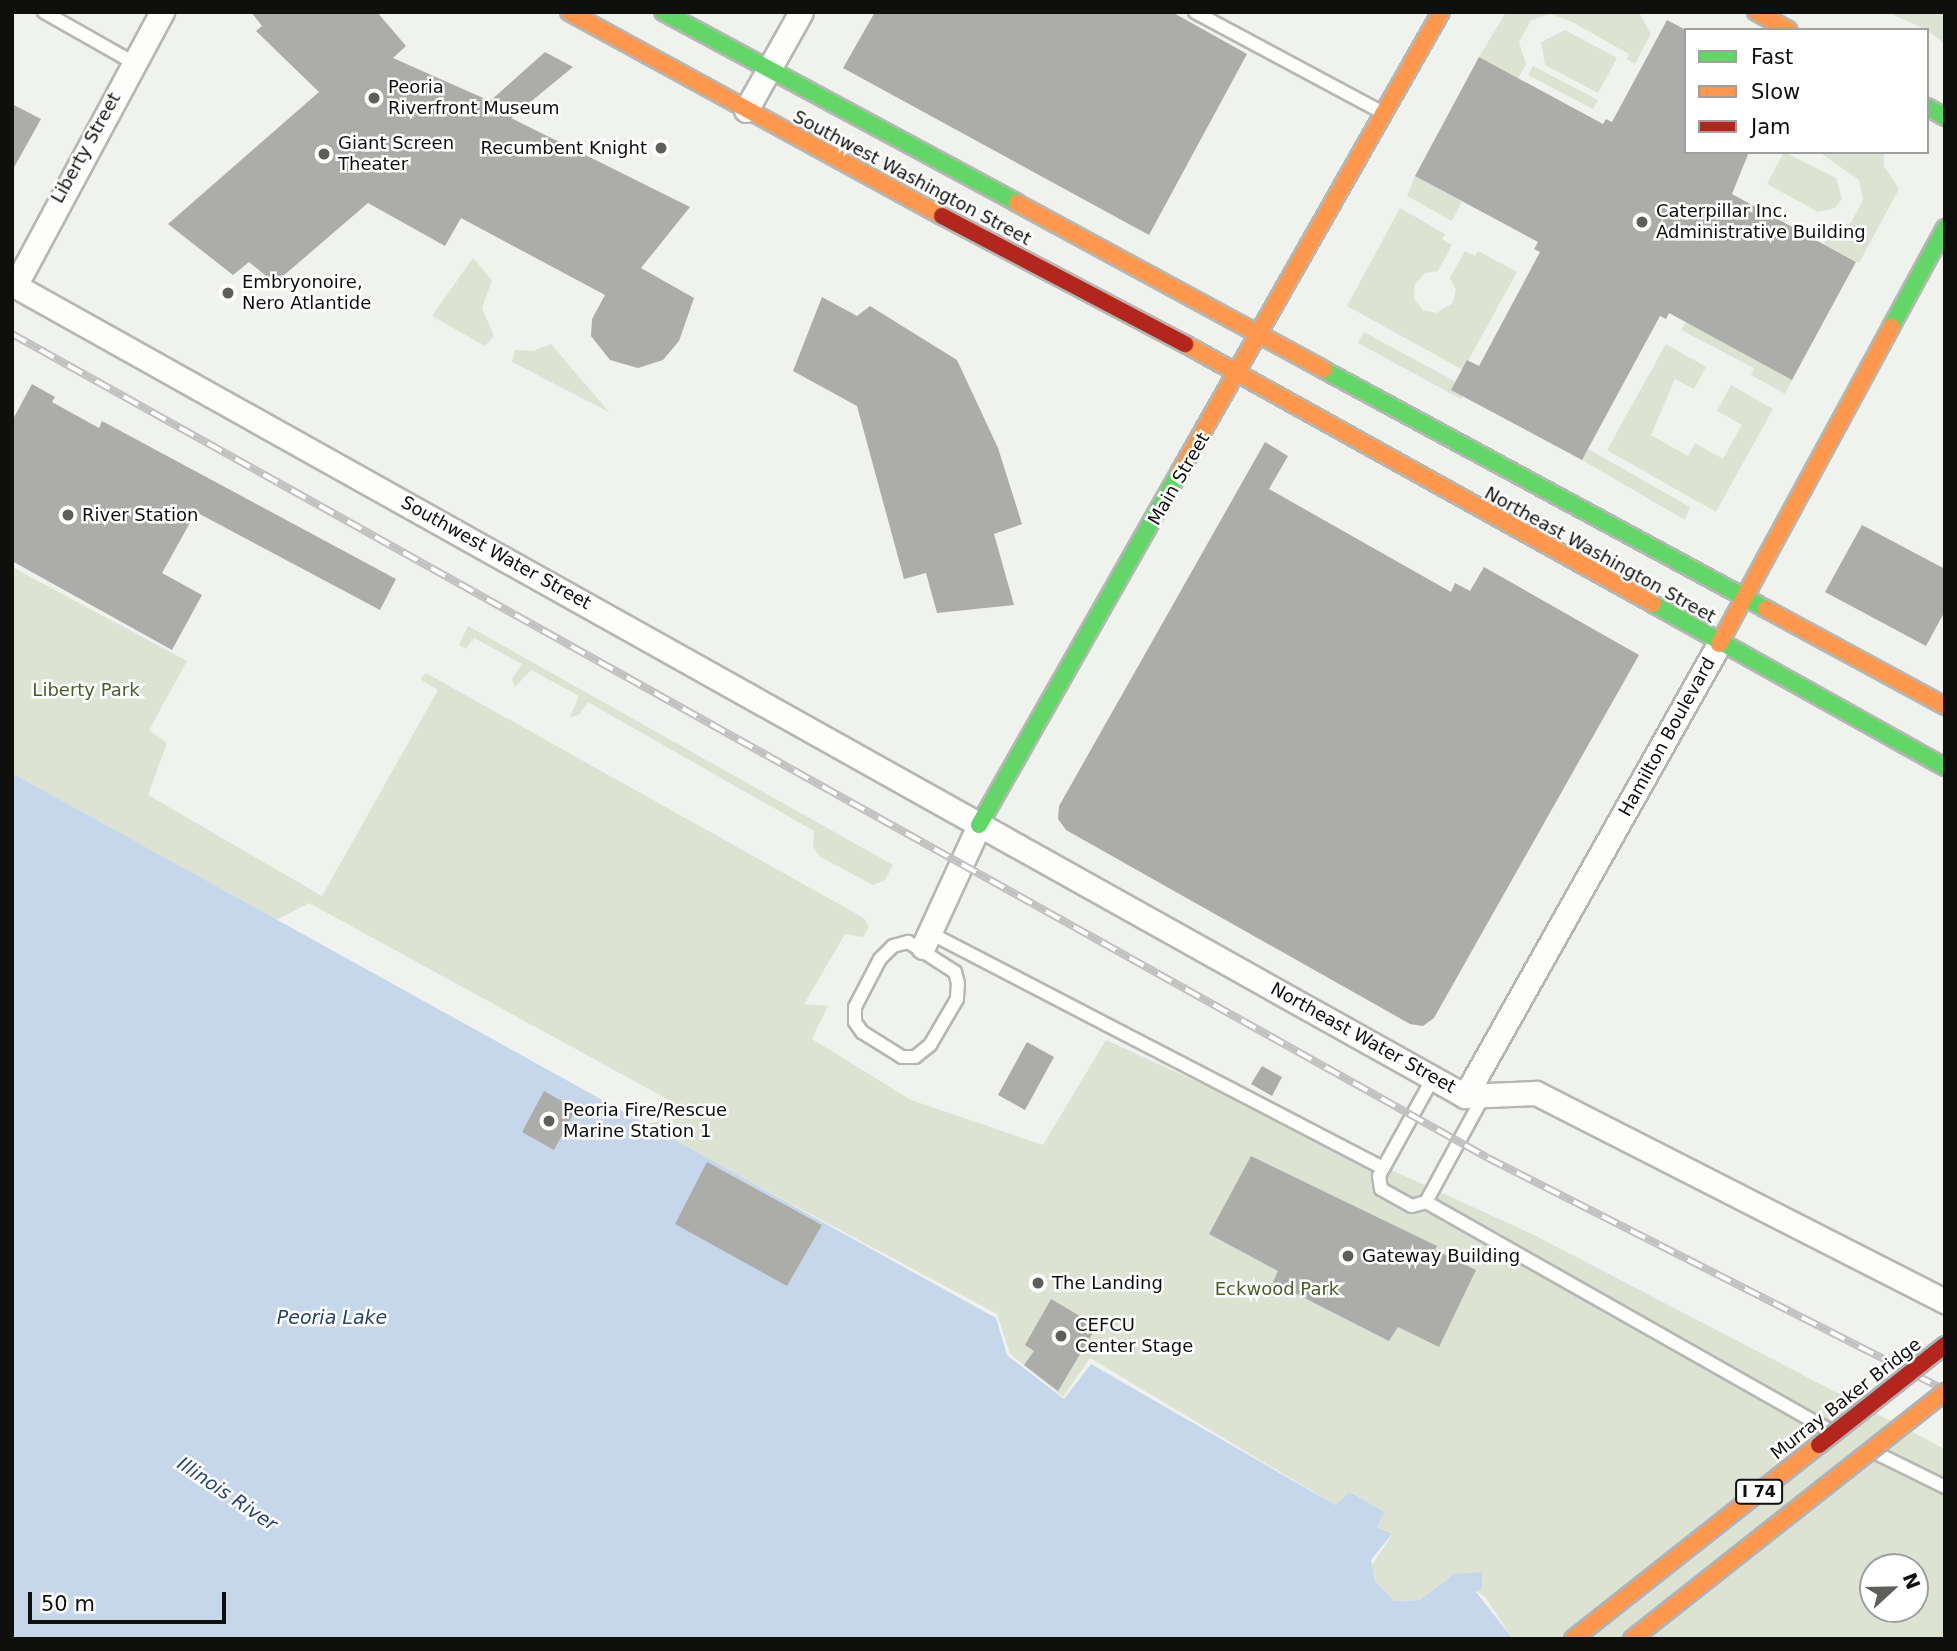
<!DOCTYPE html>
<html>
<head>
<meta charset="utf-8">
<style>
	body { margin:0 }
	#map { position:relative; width:1957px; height:1651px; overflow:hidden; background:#f0f2ed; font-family:"DejaVu Sans",sans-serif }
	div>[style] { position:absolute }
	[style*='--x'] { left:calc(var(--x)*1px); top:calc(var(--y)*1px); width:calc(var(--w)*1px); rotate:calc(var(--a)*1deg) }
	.green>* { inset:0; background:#dce3d3 }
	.water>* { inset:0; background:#c7d7eb }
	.building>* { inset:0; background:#acada9 }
	.roads { filter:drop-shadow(2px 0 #b5b7b2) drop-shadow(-2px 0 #b5b7b2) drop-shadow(0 2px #b5b7b2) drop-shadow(0 -2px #b5b7b2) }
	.lane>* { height:12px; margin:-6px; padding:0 6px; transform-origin:6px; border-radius:6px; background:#fdfdfc }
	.street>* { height:23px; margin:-11.5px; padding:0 11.5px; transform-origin:11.5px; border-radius:11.5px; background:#fdfdfc }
	.fast>* { height:16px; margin:-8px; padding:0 8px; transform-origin:8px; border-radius:8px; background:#63d668 }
	.slow>* { height:16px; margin:-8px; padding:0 8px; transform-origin:8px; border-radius:8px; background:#ff974d }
	.jam>* { height:16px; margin:-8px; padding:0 8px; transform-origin:8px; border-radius:8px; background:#b3261e }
	.rail>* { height:8px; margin-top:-4px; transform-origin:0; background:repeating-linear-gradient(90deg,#fff 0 16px,#c0c1c0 0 32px); box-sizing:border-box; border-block:2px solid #c0c1c0 }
	.bridges { filter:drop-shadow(2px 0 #adb3b9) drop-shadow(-2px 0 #adb3b9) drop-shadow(0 2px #adb3b9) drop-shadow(0 -2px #adb3b9) }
	.slow-bridge>* { height:16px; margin:-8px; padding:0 8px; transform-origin:8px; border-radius:8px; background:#ff974d }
	.jam-bridge>* { height:16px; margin:-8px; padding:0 8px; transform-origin:8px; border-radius:8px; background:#b3261e }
	.dots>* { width:19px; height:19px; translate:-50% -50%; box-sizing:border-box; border:4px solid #fff; border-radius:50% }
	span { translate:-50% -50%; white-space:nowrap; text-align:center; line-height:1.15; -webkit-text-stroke:5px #fff; paint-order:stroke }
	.shield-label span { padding:2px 5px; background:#fff; border:2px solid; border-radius:5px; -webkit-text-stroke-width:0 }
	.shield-label { font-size:16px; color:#0f100d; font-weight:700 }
	.poi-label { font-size:18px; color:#0f100d }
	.left { translate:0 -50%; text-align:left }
	.right { translate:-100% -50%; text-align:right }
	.street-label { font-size:18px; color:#0f100d }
	.park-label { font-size:18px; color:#495d29 }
	.water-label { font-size:19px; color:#25446d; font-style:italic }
	.frame { position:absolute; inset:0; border:14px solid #0f100d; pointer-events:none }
	.legend { position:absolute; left:1684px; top:28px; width:245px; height:126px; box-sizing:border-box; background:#fff; border:2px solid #9f9f9e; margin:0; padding:9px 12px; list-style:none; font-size:21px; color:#0f100d }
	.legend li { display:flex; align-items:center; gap:14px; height:35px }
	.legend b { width:35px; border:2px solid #9f9f9e }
	.north { position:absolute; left:1859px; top:1553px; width:70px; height:70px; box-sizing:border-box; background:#fff; border:2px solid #9f9f9e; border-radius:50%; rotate:68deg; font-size:19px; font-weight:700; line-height:28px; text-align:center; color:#0f100d }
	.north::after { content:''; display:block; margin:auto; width:24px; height:32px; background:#5e5f5b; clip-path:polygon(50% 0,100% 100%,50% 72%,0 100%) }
	.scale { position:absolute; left:28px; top:1592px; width:198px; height:32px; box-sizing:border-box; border:4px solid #0f100d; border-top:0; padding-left:9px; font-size:21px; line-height:24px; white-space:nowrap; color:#0f100d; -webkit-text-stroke:5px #fff; paint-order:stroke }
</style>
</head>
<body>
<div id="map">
	<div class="green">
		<i style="clip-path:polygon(1506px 12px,1639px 12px,1651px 34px,1635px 64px,1627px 59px,1629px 54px,1572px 22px,1551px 14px,1531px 20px,1519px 42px,1526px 64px,1518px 78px,1479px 57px)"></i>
		<i style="clip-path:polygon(1887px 12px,1945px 12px,1945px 44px,1927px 30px)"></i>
		<i style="clip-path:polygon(1565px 30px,1617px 58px,1598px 93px,1545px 65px,1541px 42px)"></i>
		<i style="clip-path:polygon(1533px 66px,1598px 100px,1593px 109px,1528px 75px)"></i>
		<i style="clip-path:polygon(1784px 152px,1836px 178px,1842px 199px,1835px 208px,1818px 212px,1767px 184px)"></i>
		<i style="clip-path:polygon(1819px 152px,1884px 152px,1884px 166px,1899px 189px,1859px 263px,1824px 244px,1832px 229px,1851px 223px,1863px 199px,1859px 180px)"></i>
		<i style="clip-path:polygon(1415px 176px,1462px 202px,1452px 221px,1407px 196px)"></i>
		<i style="clip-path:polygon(1400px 208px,1445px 234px,1442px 239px,1452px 245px,1438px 271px,1425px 273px,1415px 284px,1414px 298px,1423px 310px,1436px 313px,1453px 303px,1456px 290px,1450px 278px,1465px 251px,1475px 256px,1478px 251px,1517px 272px,1463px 370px,1347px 306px)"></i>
		<i style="clip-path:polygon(473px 258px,492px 280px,482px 308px,494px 336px,485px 346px,432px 316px)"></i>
		<i style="clip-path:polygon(1686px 322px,1792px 380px,1785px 394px,1751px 375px,1754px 368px,1681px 330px)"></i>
		<i style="clip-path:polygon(1364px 332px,1467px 388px,1461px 399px,1358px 343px)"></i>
		<i style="clip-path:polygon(551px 344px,609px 412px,512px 362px,515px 350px,533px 351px)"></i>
		<i style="clip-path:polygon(1666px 344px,1706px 367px,1694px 389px,1675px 379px,1651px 435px,1688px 456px,1695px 443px,1723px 459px,1742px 425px,1717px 411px,1731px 385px,1773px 409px,1716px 512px,1607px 450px)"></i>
		<i style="clip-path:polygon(1588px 449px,1690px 507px,1685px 520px,1582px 460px)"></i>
		<i style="clip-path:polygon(evenodd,12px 567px,187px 661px,149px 730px,167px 743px,148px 795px,322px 896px,438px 690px,420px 679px,426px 673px,864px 918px,869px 927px,863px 937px,845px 934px,804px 1004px,828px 1006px,812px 1039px,911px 1100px,1043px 1145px,1106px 1040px,1534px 1235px,1945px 1449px,1945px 1639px,1513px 1639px,1486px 1598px,1454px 1574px,1420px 1600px,1394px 1601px,1375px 1581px,1371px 1566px,1392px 1535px,1377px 1527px,1385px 1512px,1351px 1492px,1335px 1505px,1090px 1358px,1063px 1397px,1010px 1354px,997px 1314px,642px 1124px,698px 1116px,309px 903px,276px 920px,12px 773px,12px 567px,1873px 1567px,1915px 1567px,1915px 1609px,1873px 1609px,1873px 1567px)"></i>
		<i style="clip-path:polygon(468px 626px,893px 865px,885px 880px,873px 885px,819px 856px,813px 847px,814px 831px,588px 702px,579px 715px,570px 717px,579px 696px,531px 670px,515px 687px,512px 679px,522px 664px,474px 638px,466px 649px,459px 645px)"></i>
	</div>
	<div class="water">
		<i style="clip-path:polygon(12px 773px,996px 1318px,1007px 1355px,1064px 1399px,1091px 1364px,1335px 1505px,1350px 1492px,1385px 1512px,1377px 1527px,1392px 1534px,1371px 1560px,1375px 1581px,1394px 1601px,1420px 1600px,1454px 1574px,1482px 1572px,1482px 1588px,1476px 1592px,1513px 1639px,12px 1639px)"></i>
	</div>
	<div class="building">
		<i style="clip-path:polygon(251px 12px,377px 12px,406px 46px,393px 58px,490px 101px,545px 52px,573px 67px,511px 118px,690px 207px,641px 268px,694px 298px,679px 341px,663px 360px,638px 368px,610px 360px,591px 336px,592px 319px,605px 295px,461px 218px,445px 246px,368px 203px,275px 283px,249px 262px,233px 275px,168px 224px,319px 92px,256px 31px,262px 26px)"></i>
		<i style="clip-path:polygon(875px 12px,1172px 12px,1247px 54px,1149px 235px,843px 68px)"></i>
		<i style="clip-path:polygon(1667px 20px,1686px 30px,1686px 152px,1749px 152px,1732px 194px,1856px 262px,1792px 380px,1669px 313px,1666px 319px,1660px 316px,1582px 460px,1451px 390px,1467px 360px,1479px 366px,1540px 252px,1534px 249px,1538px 242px,1415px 176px,1479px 57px,1603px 124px,1606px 119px,1612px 122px)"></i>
		<i style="clip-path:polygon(12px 104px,41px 119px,12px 171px)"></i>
		<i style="clip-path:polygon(822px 297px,857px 316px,870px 306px,957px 360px,998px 448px,1022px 524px,994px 534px,1014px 605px,937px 613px,926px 573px,904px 579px,857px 406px,793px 371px)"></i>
		<i style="clip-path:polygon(32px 384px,55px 397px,52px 402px,99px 428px,102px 421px,396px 579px,380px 610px,196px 512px,162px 573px,202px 595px,172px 650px,12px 561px,12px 421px)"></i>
		<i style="clip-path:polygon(1265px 442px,1288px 456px,1269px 489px,1451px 592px,1455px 583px,1470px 591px,1484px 567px,1639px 655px,1434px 1018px,1423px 1026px,1410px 1024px,1066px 830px,1058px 819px,1059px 806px)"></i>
		<i style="clip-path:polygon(1862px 525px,1945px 569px,1945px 611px,1926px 646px,1825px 592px)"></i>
		<i style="clip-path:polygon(1027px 1042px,1054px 1057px,1025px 1110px,998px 1095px)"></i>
		<i style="clip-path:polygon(1262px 1066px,1282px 1077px,1272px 1096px,1251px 1084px)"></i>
		<i style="clip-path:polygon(544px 1091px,576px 1109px,554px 1150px,522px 1132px)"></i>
		<i style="clip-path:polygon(1251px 1156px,1437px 1246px,1435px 1250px,1476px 1270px,1439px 1347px,1398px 1327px,1389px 1341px,1273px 1282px,1278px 1271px,1209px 1234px)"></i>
		<i style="clip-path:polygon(707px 1162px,822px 1225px,787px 1286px,675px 1224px)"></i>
		<i style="clip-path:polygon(1051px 1299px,1097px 1326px,1058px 1391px,1024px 1365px,1034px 1351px,1025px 1345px)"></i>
	</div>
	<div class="roads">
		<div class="lane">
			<i style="--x:44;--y:12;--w:103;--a:29.5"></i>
			<i style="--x:1195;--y:12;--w:213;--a:28.2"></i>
			<i style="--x:930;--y:933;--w:510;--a:27.42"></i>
			<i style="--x:908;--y:942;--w:56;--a:32.6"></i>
			<i style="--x:955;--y:972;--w:11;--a:75"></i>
			<i style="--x:958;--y:983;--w:16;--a:94"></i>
			<i style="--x:957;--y:999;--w:53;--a:120.4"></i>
			<i style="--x:930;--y:1045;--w:19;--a:141"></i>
			<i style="--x:915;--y:1057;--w:13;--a:180"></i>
			<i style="--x:902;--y:1057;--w:47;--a:-148"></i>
			<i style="--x:862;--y:1032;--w:12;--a:-125"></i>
			<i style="--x:855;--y:1022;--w:15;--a:-90"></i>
			<i style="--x:855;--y:1007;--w:54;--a:-62.5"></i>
			<i style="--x:880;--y:959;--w:18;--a:-45"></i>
			<i style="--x:893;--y:946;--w:16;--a:-15"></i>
			<i style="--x:1433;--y:1078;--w:112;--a:118.9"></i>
			<i style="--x:1379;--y:1176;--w:13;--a:81"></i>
			<i style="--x:1381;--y:1189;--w:35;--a:29"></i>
			<i style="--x:1412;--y:1206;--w:15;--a:-16"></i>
			<i style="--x:1426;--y:1202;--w:117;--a:-61.5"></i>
			<i style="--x:1426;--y:1202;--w:462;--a:29.5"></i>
			<i style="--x:1876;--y:1453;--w:77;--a:26.2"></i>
		</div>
		<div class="street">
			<i style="--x:746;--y:110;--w:112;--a:-60.7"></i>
			<i style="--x:12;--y:284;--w:1664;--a:29.2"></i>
			<i style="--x:1465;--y:1096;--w:71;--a:-2.4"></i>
			<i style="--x:1536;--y:1093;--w:459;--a:27"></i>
			<i style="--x:15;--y:286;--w:311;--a:-61.8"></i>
			<i style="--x:923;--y:947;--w:134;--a:-65.3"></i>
			<i style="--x:1465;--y:1096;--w:518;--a:-60.67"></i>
		</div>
		<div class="fast">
			<i style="--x:663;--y:12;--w:402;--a:28.3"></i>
			<i style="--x:1927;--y:107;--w:21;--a:29"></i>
			<i style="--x:1891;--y:327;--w:113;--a:-61.4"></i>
			<i style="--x:1324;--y:370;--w:502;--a:28.4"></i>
			<i style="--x:1653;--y:604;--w:334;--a:29.2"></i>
			<i style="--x:979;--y:825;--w:405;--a:-60.4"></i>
		</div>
		<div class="slow">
			<i style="--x:569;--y:12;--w:425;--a:28.7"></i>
			<i style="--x:1756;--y:12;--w:37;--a:29"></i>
			<i style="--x:1017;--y:203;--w:349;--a:28.5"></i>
			<i style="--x:1185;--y:344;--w:535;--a:29.05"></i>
			<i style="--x:1179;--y:473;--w:530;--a:-60.39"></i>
			<i style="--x:1766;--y:609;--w:204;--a:28.5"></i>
			<i style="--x:1719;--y:644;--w:361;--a:-61.5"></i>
		</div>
		<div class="jam">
			<i style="--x:942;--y:216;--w:275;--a:27.8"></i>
		</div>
	</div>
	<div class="rail">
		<i style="--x:12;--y:334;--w:1690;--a:29.17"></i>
		<i style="--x:1488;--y:1158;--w:513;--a:26.92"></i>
	</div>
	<div class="bridges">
		<div class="slow-bridge">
			<i style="--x:1573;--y:1639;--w:313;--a:-38.3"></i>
			<i style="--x:1632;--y:1639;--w:399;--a:-38.3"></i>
		</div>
		<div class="jam-bridge">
			<i style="--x:1819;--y:1445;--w:161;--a:-38.4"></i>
		</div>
	</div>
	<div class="dots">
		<i style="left:374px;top:98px;background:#5e5f5b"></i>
		<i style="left:661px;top:148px;background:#5e5f5b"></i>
		<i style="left:324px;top:154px;background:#5e5f5b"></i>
		<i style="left:1642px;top:222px;background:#5e5f5b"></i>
		<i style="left:228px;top:293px;background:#5e5f5b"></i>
		<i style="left:68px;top:515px;background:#5e5f5b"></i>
		<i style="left:549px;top:1121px;background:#5e5f5b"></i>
		<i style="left:1348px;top:1256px;background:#5e5f5b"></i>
		<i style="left:1038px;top:1283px;background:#5e5f5b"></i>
		<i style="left:1061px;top:1336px;background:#5e5f5b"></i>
	</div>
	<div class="shield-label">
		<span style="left:1759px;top:1492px">I 74</span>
	</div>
	<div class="poi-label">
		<span class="left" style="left:388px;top:98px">Peoria<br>Riverfront Museum</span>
		<span class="left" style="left:338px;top:154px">Giant Screen<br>Theater</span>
		<span class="right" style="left:647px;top:148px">Recumbent Knight</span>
		<span class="left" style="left:1656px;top:222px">Caterpillar Inc.<br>Administrative Building</span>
		<span class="left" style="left:242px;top:293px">Embryonoire,<br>Nero Atlantide</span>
		<span class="left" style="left:82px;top:515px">River Station</span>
		<span class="left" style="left:563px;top:1121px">Peoria Fire/Rescue<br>Marine Station 1</span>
		<span class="left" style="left:1362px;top:1256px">Gateway Building</span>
		<span class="left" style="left:1052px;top:1283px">The Landing</span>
		<span class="left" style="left:1075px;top:1336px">CEFCU<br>Center Stage</span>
	</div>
	<div class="street-label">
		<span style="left:86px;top:148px;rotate:-61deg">Liberty Street</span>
		<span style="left:912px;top:178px;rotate:28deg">Southwest Washington Street</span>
		<span style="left:1179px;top:479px;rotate:-60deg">Main Street</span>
		<span style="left:496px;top:553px;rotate:29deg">Southwest Water Street</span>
		<span style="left:1600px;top:555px;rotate:29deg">Northeast Washington Street</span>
		<span style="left:1667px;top:737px;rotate:-61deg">Hamilton Boulevard</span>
		<span style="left:1363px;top:1038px;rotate:29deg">Northeast Water Street</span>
		<span style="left:1846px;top:1399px;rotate:-38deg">Murray Baker Bridge</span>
	</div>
	<div class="park-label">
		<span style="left:86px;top:690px">Liberty Park</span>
		<span style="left:1277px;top:1289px">Eckwood Park</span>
	</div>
	<div class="water-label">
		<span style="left:332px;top:1318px">Peoria Lake</span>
		<span style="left:227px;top:1494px;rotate:34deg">Illinois River</span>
	</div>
	<div class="frame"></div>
	<ul class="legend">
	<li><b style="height:9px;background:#63d668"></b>Fast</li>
	<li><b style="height:9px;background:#ff974d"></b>Slow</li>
	<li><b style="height:9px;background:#b3261e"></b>Jam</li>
	</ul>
	<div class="north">N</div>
	<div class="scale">50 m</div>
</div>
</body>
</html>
